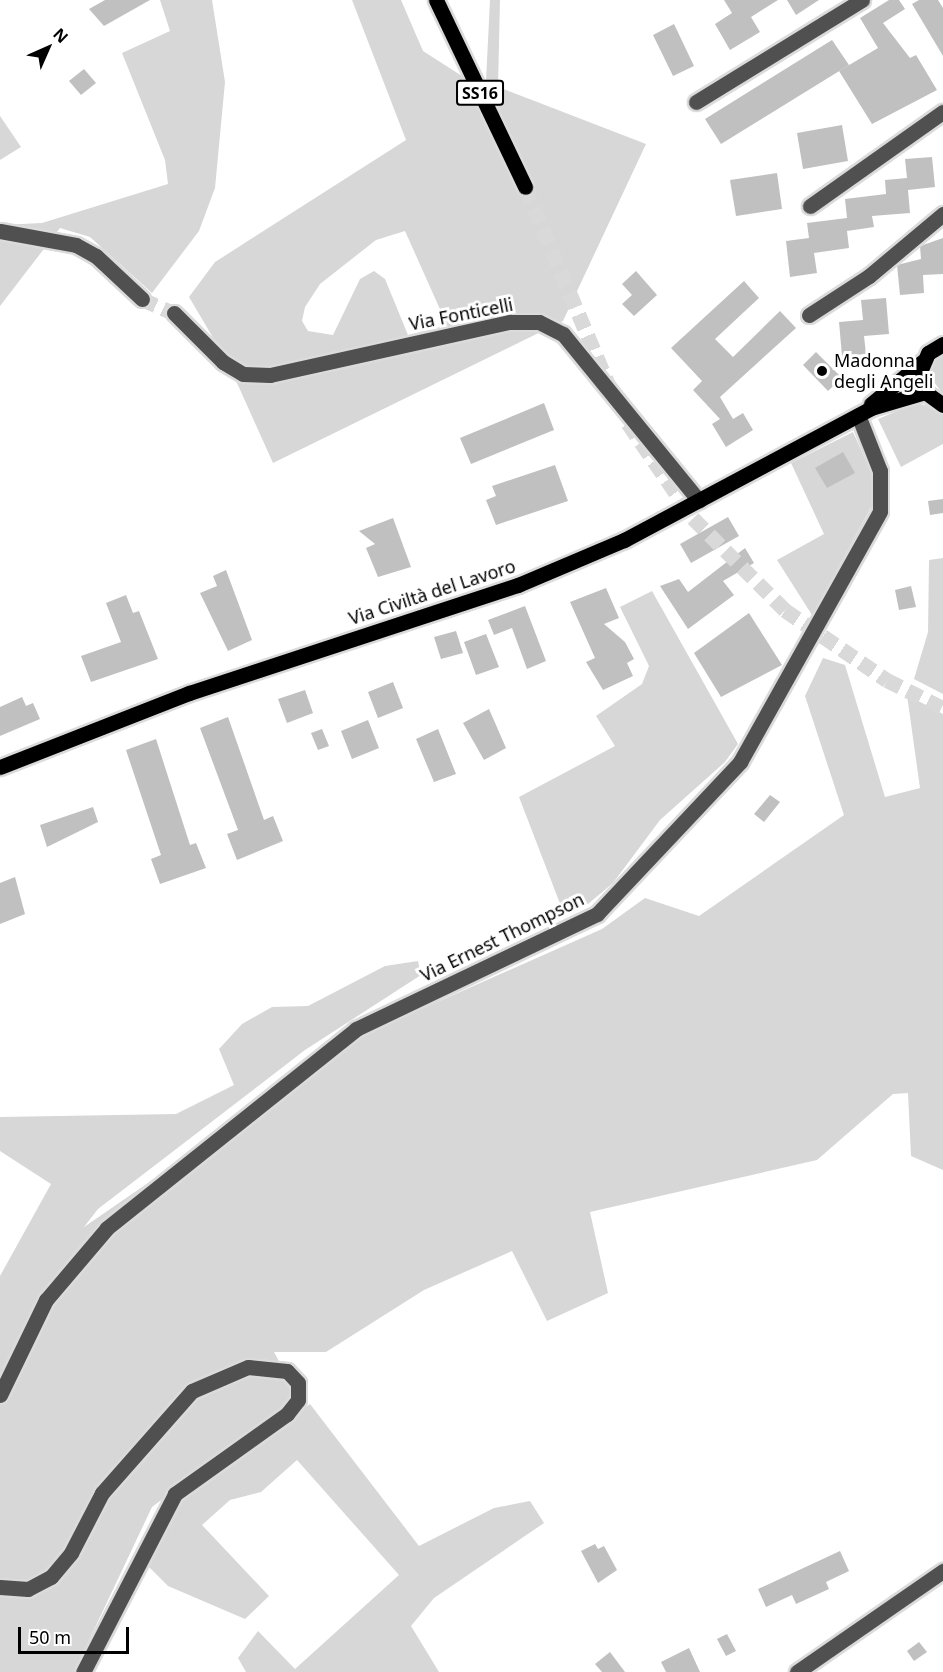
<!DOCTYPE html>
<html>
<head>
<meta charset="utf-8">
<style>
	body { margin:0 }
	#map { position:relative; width:943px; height:1672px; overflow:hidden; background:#fff; font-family:"Noto Sans",sans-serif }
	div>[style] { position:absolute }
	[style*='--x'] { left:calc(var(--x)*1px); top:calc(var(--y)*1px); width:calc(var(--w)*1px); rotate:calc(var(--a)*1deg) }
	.green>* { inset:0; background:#d7d7d7 }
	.building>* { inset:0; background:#c0c0c0 }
	.minor-tunnel>* { height:15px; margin-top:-7.5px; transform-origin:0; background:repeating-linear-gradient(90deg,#d9d9d9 0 15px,transparent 0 23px) }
	.major-tunnel>* { height:15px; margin-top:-7.5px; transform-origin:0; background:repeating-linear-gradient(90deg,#d9d9d9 0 15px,transparent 0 23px) }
	.roads { filter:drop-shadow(2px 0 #dbdbdb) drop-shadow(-2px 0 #dbdbdb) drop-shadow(0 2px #dbdbdb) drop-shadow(0 -2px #dbdbdb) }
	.minor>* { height:15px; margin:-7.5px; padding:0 7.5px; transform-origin:7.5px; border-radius:7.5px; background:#505050 }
	.major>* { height:15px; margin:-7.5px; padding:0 7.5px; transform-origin:7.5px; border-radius:7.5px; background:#000 }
	.dots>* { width:16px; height:16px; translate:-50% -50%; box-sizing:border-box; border:3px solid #fff; border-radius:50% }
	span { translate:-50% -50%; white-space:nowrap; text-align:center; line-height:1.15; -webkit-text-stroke:6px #fff; paint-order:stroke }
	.shield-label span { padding:2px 4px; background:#fff; border:2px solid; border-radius:4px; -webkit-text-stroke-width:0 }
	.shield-label { font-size:16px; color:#000; font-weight:700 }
	.street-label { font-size:18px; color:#000 }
	.poi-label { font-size:18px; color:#000 }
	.left { translate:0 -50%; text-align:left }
	.north { position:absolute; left:18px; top:18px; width:60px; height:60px; -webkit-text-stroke:4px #fff; paint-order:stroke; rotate:45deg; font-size:16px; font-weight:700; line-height:24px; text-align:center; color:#000 }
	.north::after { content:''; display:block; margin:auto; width:21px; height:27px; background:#000; clip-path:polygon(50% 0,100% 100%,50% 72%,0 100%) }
	.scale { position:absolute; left:18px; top:1627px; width:111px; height:27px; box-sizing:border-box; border:3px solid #000; border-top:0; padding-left:8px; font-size:18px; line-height:21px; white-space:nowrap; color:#000; -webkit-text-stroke:4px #fff; paint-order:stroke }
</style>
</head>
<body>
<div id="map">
	<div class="green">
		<i style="clip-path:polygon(160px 0,212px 0,225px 82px,215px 188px,199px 231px,152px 293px,90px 237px,60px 228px,0 306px,0 225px,42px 223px,168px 184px,165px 160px,122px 53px,170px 31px)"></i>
		<i style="clip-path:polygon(evenodd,352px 0,401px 0,423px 51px,462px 76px,517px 190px,532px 183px,486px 81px,490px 0,500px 0,498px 87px,646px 144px,563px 321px,273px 463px,228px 363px,189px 297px,215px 262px,406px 140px,352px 0,405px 231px,443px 316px,439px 327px,408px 335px,385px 279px,374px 271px,360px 279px,333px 335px,308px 331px,302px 321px,305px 307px,320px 284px,376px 240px,405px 231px)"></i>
		<i style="clip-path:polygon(0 116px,21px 147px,0 160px)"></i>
		<i style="clip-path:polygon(943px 355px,943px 394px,930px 377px,933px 363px)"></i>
		<i style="clip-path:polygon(916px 403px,943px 409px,943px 444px,901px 467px,878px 419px)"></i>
		<i style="clip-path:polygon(853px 432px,876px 483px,874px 502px,812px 615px,777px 560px,824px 534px,791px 463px)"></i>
		<i style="clip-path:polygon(943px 558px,943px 694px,914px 679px,928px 632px,929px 560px)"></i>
		<i style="clip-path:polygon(652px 591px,738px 744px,725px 762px,660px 820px,613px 883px,588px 904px,564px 914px,519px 797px,615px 746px,596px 716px,642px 684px,649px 666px,620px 607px)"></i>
		<i style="clip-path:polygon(823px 658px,845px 665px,885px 797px,920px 788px,907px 695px,943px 714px,943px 1170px,911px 1156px,908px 1093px,893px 1094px,817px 1160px,590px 1212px,608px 1293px,547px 1321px,512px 1251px,424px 1290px,326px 1352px,274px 1352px,293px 1387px,289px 1404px,152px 1507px,74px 1672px,0 1672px,0 1276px,51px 1184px,0 1151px,0 1117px,176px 1114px,234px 1085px,219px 1049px,242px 1024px,272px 1007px,308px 1006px,385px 966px,418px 961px,421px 975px,305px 1050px,98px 1209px,84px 1227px,363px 1035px,602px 929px,645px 898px,699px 916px,844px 815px,805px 696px)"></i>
		<i style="clip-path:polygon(310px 1404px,419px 1546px,494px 1508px,530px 1501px,544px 1523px,434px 1598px,411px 1626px,439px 1672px,246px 1672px,238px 1658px,258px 1631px,295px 1669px,399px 1575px,297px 1460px,261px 1492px,230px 1500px,202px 1525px,269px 1596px,245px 1619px,168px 1586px,147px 1565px,182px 1494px)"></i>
	</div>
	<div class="building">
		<i style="clip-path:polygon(105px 0,150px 0,104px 26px,89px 9px)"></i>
		<i style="clip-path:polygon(724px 0,778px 0,751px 17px,760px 32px,730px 50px,715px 24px,732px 13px)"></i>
		<i style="clip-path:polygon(787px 0,819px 0,796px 15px)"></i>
		<i style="clip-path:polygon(889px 0,899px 0,905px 9px,883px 23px,910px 58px,916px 55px,937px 90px,872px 124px,839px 71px,878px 48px,860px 18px)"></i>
		<i style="clip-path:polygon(919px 0,938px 0,943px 8px,943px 56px,912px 4px)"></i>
		<i style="clip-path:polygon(674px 24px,694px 66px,673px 76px,653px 35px)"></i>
		<i style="clip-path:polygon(832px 40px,849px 65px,721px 144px,705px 119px)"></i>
		<i style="clip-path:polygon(84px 69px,96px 83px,81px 95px,69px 81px)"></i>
		<i style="clip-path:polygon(842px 125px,848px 161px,803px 169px,797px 133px)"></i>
		<i style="clip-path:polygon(932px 157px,935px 187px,908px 190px,910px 213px,872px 216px,874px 227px,847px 231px,849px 248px,814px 253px,817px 273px,790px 277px,786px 241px,809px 238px,807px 223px,847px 218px,845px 199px,886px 194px,885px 180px,907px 178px,905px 159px)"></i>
		<i style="clip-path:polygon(777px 173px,782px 209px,736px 216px,730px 180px)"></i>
		<i style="clip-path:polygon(943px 238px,943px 274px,923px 275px,924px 293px,900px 295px,897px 265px,921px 259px,920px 246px)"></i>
		<i style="clip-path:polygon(636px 271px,657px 295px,634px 316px,622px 304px,632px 295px,622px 284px)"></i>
		<i style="clip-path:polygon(744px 281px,759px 298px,715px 339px,733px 357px,780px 311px,796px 328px,720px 397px,733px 419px,743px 413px,753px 430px,726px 447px,712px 424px,720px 419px,693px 390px,702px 381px,671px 348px)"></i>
		<i style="clip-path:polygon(886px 298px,889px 334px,864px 336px,866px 354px,842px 356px,839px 322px,863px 320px,861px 300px)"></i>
		<i style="clip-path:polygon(816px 352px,842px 378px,828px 391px,803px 365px)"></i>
		<i style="clip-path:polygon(544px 403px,554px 430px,471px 464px,460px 438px)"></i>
		<i style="clip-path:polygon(843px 452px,855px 473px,827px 488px,815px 468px)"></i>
		<i style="clip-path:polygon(555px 465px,568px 501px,496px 525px,486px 500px,496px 496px,492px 486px)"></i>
		<i style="clip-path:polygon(943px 499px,943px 513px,930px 515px,928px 501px)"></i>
		<i style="clip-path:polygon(728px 517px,739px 536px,691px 563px,680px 544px)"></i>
		<i style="clip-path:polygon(393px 518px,411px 567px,378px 577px,366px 548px,375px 544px,359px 531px)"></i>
		<i style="clip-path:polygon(745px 548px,754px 563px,723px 581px,734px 595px,688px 629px,660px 586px,679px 579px,688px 592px)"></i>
		<i style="clip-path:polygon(226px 570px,252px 640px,228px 651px,200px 593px,217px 586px,213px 576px)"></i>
		<i style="clip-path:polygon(911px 586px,916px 607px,899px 610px,895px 590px)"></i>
		<i style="clip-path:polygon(606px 588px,619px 618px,604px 624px,625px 642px,634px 659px,627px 663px,633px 676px,603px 690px,586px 662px,595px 658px,570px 602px)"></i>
		<i style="clip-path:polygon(126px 595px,133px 613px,139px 611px,158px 659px,91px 682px,81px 656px,121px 642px,106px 603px)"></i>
		<i style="clip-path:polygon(525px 606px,546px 661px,527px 669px,512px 628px,494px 635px,488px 620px)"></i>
		<i style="clip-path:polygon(749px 613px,782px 665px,721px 697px,694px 653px)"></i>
		<i style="clip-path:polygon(456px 631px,463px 653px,441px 659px,434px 637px)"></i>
		<i style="clip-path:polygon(486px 634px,499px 667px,476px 675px,464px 642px)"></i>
		<i style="clip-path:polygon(393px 682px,403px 708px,378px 718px,368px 692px)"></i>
		<i style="clip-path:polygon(305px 690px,313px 713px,287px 723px,278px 699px)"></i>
		<i style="clip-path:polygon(22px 697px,26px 706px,33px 703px,40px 719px,0 736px,0 707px)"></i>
		<i style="clip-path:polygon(489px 709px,506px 748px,484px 760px,463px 723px)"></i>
		<i style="clip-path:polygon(228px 717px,264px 820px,273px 816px,283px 841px,237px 860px,227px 834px,238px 830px,200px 728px)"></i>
		<i style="clip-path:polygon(368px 720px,379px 748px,352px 759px,341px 731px)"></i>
		<i style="clip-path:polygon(322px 729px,329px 746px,318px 750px,311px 733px)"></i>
		<i style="clip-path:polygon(438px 729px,456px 774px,434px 782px,416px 739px)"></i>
		<i style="clip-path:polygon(156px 739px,190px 845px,196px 843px,206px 868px,160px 884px,151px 859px,161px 855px,126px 750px)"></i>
		<i style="clip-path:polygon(770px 795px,780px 802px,764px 822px,754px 814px)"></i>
		<i style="clip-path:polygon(93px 807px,98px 822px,47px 847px,40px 825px)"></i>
		<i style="clip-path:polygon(15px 877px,25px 914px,0 924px,0 883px)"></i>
		<i style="clip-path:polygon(595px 1544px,598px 1549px,604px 1546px,617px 1570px,598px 1583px,581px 1551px)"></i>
		<i style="clip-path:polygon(840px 1551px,849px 1571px,826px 1582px,829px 1589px,796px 1604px,792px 1595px,766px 1607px,758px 1589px)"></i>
		<i style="clip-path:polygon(727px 1634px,736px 1651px,726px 1656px,717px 1639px)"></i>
		<i style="clip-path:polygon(919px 1642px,927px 1652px,914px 1661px,907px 1651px)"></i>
		<i style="clip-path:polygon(689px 1648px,700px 1672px,666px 1672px,661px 1662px)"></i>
		<i style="clip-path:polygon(610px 1652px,625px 1672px,602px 1672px,595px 1664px)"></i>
	</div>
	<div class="minor-tunnel">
		<i style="--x:142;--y:299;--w:35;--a:24"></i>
	</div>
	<div class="major-tunnel">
		<i style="--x:525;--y:187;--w:216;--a:67.1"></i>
		<i style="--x:628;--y:423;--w:115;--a:55.6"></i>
		<i style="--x:693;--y:518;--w:130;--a:45"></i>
		<i style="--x:785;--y:610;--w:124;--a:34.5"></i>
		<i style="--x:887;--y:680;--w:63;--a:26.6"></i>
	</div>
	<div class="roads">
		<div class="minor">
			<i style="--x:696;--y:102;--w:195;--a:-31.6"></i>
			<i style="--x:810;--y:206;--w:163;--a:-35.3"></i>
			<i style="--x:0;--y:231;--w:77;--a:10.4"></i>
			<i style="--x:76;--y:245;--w:23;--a:29"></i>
			<i style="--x:96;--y:256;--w:63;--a:43.1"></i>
			<i style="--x:174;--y:313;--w:69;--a:45"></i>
			<i style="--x:223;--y:362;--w:23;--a:31"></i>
			<i style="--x:243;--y:374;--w:27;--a:2"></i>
			<i style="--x:270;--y:375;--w:246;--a:-12.5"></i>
			<i style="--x:510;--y:322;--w:29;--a:0"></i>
			<i style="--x:539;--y:322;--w:27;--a:27"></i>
			<i style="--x:563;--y:334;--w:215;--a:50.8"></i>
			<i style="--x:809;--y:315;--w:72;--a:-33"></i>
			<i style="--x:869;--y:276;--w:97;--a:-40"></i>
			<i style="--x:0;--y:1395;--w:106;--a:-64.2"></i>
			<i style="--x:46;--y:1300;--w:94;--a:-49.7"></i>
			<i style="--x:107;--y:1228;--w:319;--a:-38.6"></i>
			<i style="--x:356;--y:1029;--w:267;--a:-25.5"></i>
			<i style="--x:597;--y:914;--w:209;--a:-46.7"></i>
			<i style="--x:740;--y:762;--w:287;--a:-60.8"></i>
			<i style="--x:880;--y:511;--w:40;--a:-90"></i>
			<i style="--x:880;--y:471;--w:60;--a:-111.4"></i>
			<i style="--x:0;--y:1587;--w:28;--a:4"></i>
			<i style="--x:28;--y:1589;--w:26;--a:-28"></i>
			<i style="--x:51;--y:1577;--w:31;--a:-50"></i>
			<i style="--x:71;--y:1553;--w:68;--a:-62.7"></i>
			<i style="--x:102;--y:1493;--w:136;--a:-48.6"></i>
			<i style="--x:192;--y:1391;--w:61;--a:-23.2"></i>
			<i style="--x:248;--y:1367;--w:39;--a:6"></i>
			<i style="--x:287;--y:1371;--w:16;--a:47"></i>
			<i style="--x:298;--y:1383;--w:17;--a:90"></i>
			<i style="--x:298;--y:1400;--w:18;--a:128"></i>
			<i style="--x:287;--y:1414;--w:138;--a:144.5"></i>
			<i style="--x:175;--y:1494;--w:200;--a:117.3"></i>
			<i style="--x:797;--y:1672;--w:178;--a:-34.7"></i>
		</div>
		<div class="major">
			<i style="--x:436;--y:0;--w:207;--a:64.5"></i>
			<i style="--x:943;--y:344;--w:17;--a:149"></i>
			<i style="--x:928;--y:353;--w:21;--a:113"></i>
			<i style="--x:920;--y:372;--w:21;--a:76"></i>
			<i style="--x:925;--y:392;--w:22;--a:36"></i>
			<i style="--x:871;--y:404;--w:66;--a:-39.5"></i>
			<i style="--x:0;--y:767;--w:203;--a:-21.4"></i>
			<i style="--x:189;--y:693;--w:346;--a:-18.2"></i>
			<i style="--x:518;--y:585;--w:115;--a:-23"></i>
			<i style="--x:624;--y:540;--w:280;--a:-28.1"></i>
			<i style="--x:871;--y:408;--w:56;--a:-16.5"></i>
		</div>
	</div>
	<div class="dots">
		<i style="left:822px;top:371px;background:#000"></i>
	</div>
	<div class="shield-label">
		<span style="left:480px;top:93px">SS16</span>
	</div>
	<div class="street-label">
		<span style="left:461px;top:314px;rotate:-11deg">Via Fonticelli</span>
		<span style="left:432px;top:592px;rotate:-18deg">Via Civiltà del Lavoro</span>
		<span style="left:502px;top:937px;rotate:-26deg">Via Ernest Thompson</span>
	</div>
	<div class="poi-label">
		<span class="left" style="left:834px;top:371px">Madonna<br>degli Angeli</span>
	</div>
	<div class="north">N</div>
	<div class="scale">50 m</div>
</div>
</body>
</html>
